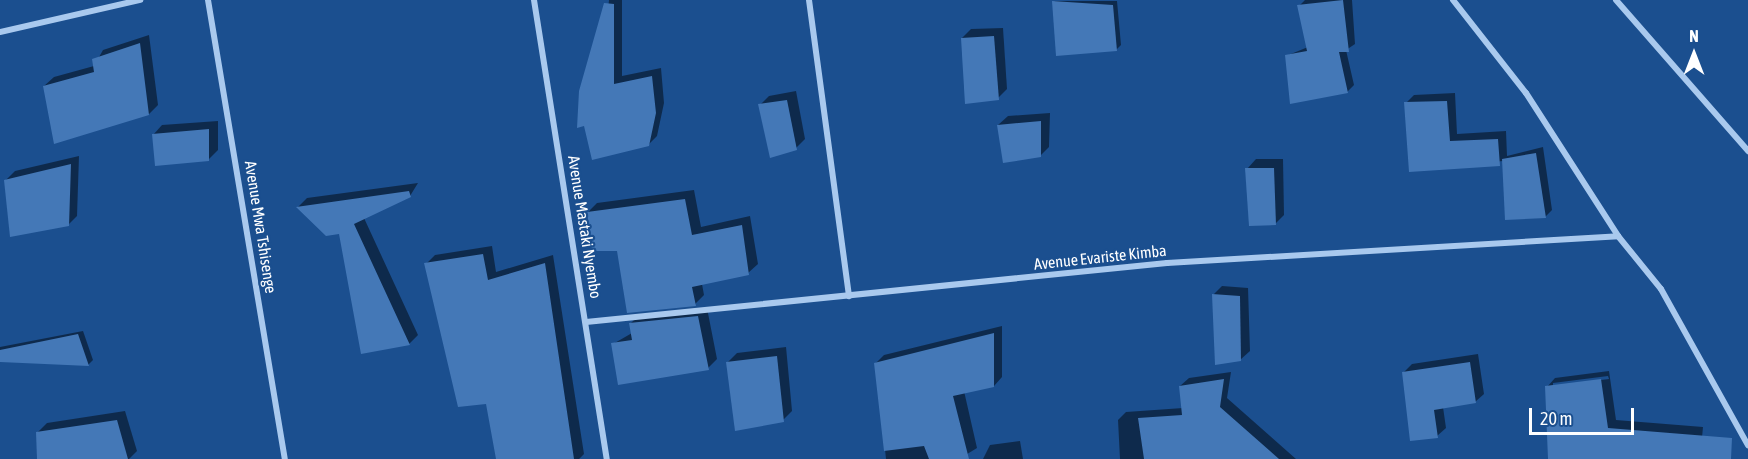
<!DOCTYPE html>
<html>
<head>
<meta charset="utf-8">
<style>
	body { margin:0 }
	#map { position:relative; width:1748px; height:459px; overflow:hidden; background:#1b4f8f; font-family:"Asap Condensed",sans-serif }
	div>[style] { position:absolute }
	[style*='--x'] { left:calc(var(--x)*1px); top:calc(var(--y)*1px); width:calc(var(--w)*1px); rotate:calc(var(--a)*1deg) }
	.shadow>* { inset:0; background:#0007 }
	.building>* { inset:0; background:#4478b7 }
	.street>* { height:6px; margin:-3px; padding:0 3px; transform-origin:3px; border-radius:3px; background:#a9c9ee }
	span { translate:-50% -50%; white-space:nowrap; text-align:center; line-height:1.15; -webkit-text-stroke:4.5px #1b4f8f; paint-order:stroke }
	.street-label { font-size:16px; color:#fff }
	.north { position:absolute; left:1664px; top:24px; width:60px; height:60px; -webkit-text-stroke:4px #1b4f8f; paint-order:stroke; rotate:0deg; font-size:16px; font-weight:700; line-height:24px; text-align:center; color:#fff }
	.north::after { content:''; display:block; margin:auto; width:21px; height:27px; background:#fff; clip-path:polygon(50% 0,100% 100%,50% 72%,0 100%) }
	.scale { position:absolute; left:1529px; top:408px; width:105px; height:27px; box-sizing:border-box; border:3px solid #fff; border-top:0; padding-left:8px; font-size:18px; line-height:21px; white-space:nowrap; color:#fff; -webkit-text-stroke:4px #1b4f8f; paint-order:stroke }
</style>
</head>
<body>
<div id="map">
	<div class="shadow">
		<i style="clip-path:polygon(609px 0,622px 0,622px 76px,661px 68px,664px 103px,657px 136px,648px 145px,593px 159px)"></i>
		<i style="clip-path:polygon(1305px 0,1352px 0,1355px 44px,1346px 50px,1354px 85px,1347px 92px,1286px 56px,1308px 47px,1299px 6px)"></i>
		<i style="clip-path:polygon(1054px 1px,1117px 1px,1121px 45px,1116px 50px)"></i>
		<i style="clip-path:polygon(1003px 28px,1007px 89px,998px 98px,962px 38px,971px 29px)"></i>
		<i style="clip-path:polygon(149px 35px,158px 105px,149px 114px,44px 86px,54px 77px,94px 66px,103px 50px)"></i>
		<i style="clip-path:polygon(796px 91px,805px 139px,796px 148px,760px 105px,769px 96px)"></i>
		<i style="clip-path:polygon(1455px 93px,1457px 134px,1506px 131px,1507px 156px,1543px 147px,1552px 210px,1545px 217px,1503px 161px,1410px 170px,1406px 103px,1414px 95px)"></i>
		<i style="clip-path:polygon(1050px 113px,1049px 147px,1040px 156px,998px 125px,1008px 116px)"></i>
		<i style="clip-path:polygon(218px 121px,218px 150px,209px 159px,153px 135px,162px 125px)"></i>
		<i style="clip-path:polygon(79px 156px,77px 216px,68px 225px,6px 180px,15px 171px)"></i>
		<i style="clip-path:polygon(1256px 159px,1283px 159px,1284px 215px,1275px 224px,1247px 169px)"></i>
		<i style="clip-path:polygon(418px 183px,410px 196px,364px 218px,418px 335px,409px 344px,340px 233px,326px 235px,298px 207px,307px 198px)"></i>
		<i style="clip-path:polygon(694px 190px,701px 227px,750px 216px,758px 264px,748px 273px,702px 284px,704px 295px,695px 304px,618px 250px,588px 212px,597px 203px)"></i>
		<i style="clip-path:polygon(492px 246px,496px 272px,553px 255px,584px 454px,579px 459px,497px 459px,487px 402px,426px 264px,435px 255px)"></i>
		<i style="clip-path:polygon(1222px 286px,1248px 288px,1250px 351px,1240px 360px,1213px 295px)"></i>
		<i style="clip-path:polygon(707px 308px,717px 359px,708px 368px,613px 344px,632px 333px,631px 323px,640px 314px)"></i>
		<i style="clip-path:polygon(1002px 326px,1002px 377px,994px 386px,964px 391px,977px 448px,959px 459px,886px 459px,876px 363px,884px 355px)"></i>
		<i style="clip-path:polygon(83px 331px,93px 360px,88px 365px,0 361px,0 347px)"></i>
		<i style="clip-path:polygon(786px 347px,792px 411px,783px 420px,728px 362px,737px 353px)"></i>
		<i style="clip-path:polygon(1478px 354px,1484px 394px,1475px 402px,1443px 407px,1446px 428px,1437px 436px,1403px 373px,1412px 364px)"></i>
		<i style="clip-path:polygon(evenodd,1609px 371px,1616px 420px,1703px 427px,1700px 459px,1645px 459px,1547px 387px,1555px 378px,1609px 371px,1608px 376px,1609px 379px,1553px 386px,1553px 383px,1608px 376px)"></i>
		<i style="clip-path:polygon(1231px 372px,1227px 398px,1296px 459px,1120px 459px,1118px 420px,1126px 412px,1183px 408px,1180px 386px,1189px 378px)"></i>
		<i style="clip-path:polygon(125px 411px,137px 451px,129px 459px,39px 459px,37px 433px,47px 423px)"></i>
		<i style="clip-path:polygon(1020px 441px,1023px 459px,983px 459px,990px 445px)"></i>
	</div>
	<div class="building">
		<i style="clip-path:polygon(1343px 0,1349px 52px,1339px 52px,1348px 93px,1290px 104px,1285px 55px,1307px 51px,1297px 5px)"></i>
		<i style="clip-path:polygon(1052px 1px,1113px 5px,1117px 51px,1056px 56px)"></i>
		<i style="clip-path:polygon(604px 3px,614px 4px,614px 84px,652px 76px,656px 113px,649px 146px,592px 160px,584px 126px,577px 128px,579px 91px)"></i>
		<i style="clip-path:polygon(994px 36px,999px 100px,965px 104px,961px 38px)"></i>
		<i style="clip-path:polygon(140px 43px,149px 115px,54px 144px,43px 86px,94px 72px,92px 59px)"></i>
		<i style="clip-path:polygon(787px 100px,797px 150px,770px 158px,758px 104px)"></i>
		<i style="clip-path:polygon(1447px 101px,1450px 141px,1498px 139px,1500px 166px,1409px 172px,1404px 102px)"></i>
		<i style="clip-path:polygon(1041px 121px,1041px 157px,1003px 163px,997px 125px)"></i>
		<i style="clip-path:polygon(209px 129px,209px 161px,155px 166px,152px 134px)"></i>
		<i style="clip-path:polygon(1536px 153px,1546px 218px,1505px 220px,1502px 159px)"></i>
		<i style="clip-path:polygon(71px 164px,69px 226px,10px 237px,4px 180px)"></i>
		<i style="clip-path:polygon(1245px 168px,1274px 168px,1276px 225px,1249px 226px)"></i>
		<i style="clip-path:polygon(409px 191px,411px 197px,354px 224px,410px 345px,361px 354px,339px 234px,326px 236px,296px 207px)"></i>
		<i style="clip-path:polygon(685px 199px,692px 235px,742px 225px,749px 275px,692px 287px,696px 306px,627px 313px,617px 251px,592px 251px,587px 212px)"></i>
		<i style="clip-path:polygon(483px 254px,488px 280px,545px 263px,574px 459px,496px 459px,486px 404px,458px 407px,424px 263px)"></i>
		<i style="clip-path:polygon(1212px 294px,1240px 296px,1241px 361px,1215px 365px)"></i>
		<i style="clip-path:polygon(698px 316px,709px 370px,618px 385px,611px 343px,632px 340px,629px 323px)"></i>
		<i style="clip-path:polygon(994px 333px,994px 387px,953px 396px,969px 459px,929px 459px,924px 446px,884px 451px,874px 363px)"></i>
		<i style="clip-path:polygon(78px 334px,89px 366px,0 362px,0 350px)"></i>
		<i style="clip-path:polygon(777px 356px,784px 422px,735px 431px,726px 362px)"></i>
		<i style="clip-path:polygon(1470px 362px,1476px 403px,1434px 410px,1438px 438px,1410px 441px,1402px 372px)"></i>
		<i style="clip-path:polygon(1224px 379px,1220px 407px,1279px 459px,1144px 459px,1138px 418px,1182px 415px,1179px 386px)"></i>
		<i style="clip-path:polygon(1601px 379px,1608px 428px,1732px 438px,1731px 459px,1548px 459px,1545px 386px)"></i>
		<i style="clip-path:polygon(117px 420px,128px 459px,37px 459px,36px 432px)"></i>
	</div>
	<div class="street">
		<i style="--x:208;--y:0;--w:465;--a:80.5"></i>
		<i style="--x:534;--y:0;--w:465;--a:81"></i>
		<i style="--x:809;--y:0;--w:299;--a:82.3"></i>
		<i style="--x:1453;--y:0;--w:118;--a:51.9"></i>
		<i style="--x:1526;--y:93;--w:170;--a:57.2"></i>
		<i style="--x:1618;--y:236;--w:68;--a:50.9"></i>
		<i style="--x:1661;--y:289;--w:179;--a:60.9"></i>
		<i style="--x:1616;--y:0;--w:201;--a:48.8"></i>
		<i style="--x:0;--y:32;--w:144;--a:-12.9"></i>
		<i style="--x:586;--y:322;--w:584;--a:-5.8"></i>
		<i style="--x:1167;--y:263;--w:452;--a:-3.4"></i>
	</div>
	<div class="street-label">
		<span style="left:261px;top:227px;rotate:81deg">Avenue Mwa Tshisenge</span>
		<span style="left:585px;top:227px;rotate:81deg">Avenue Mastaki Nyembo</span>
		<span style="left:1100px;top:257px;rotate:-6deg">Avenue Evariste Kimba</span>
	</div>
	<div class="north">N</div>
	<div class="scale">20 m</div>
</div>
</body>
</html>
